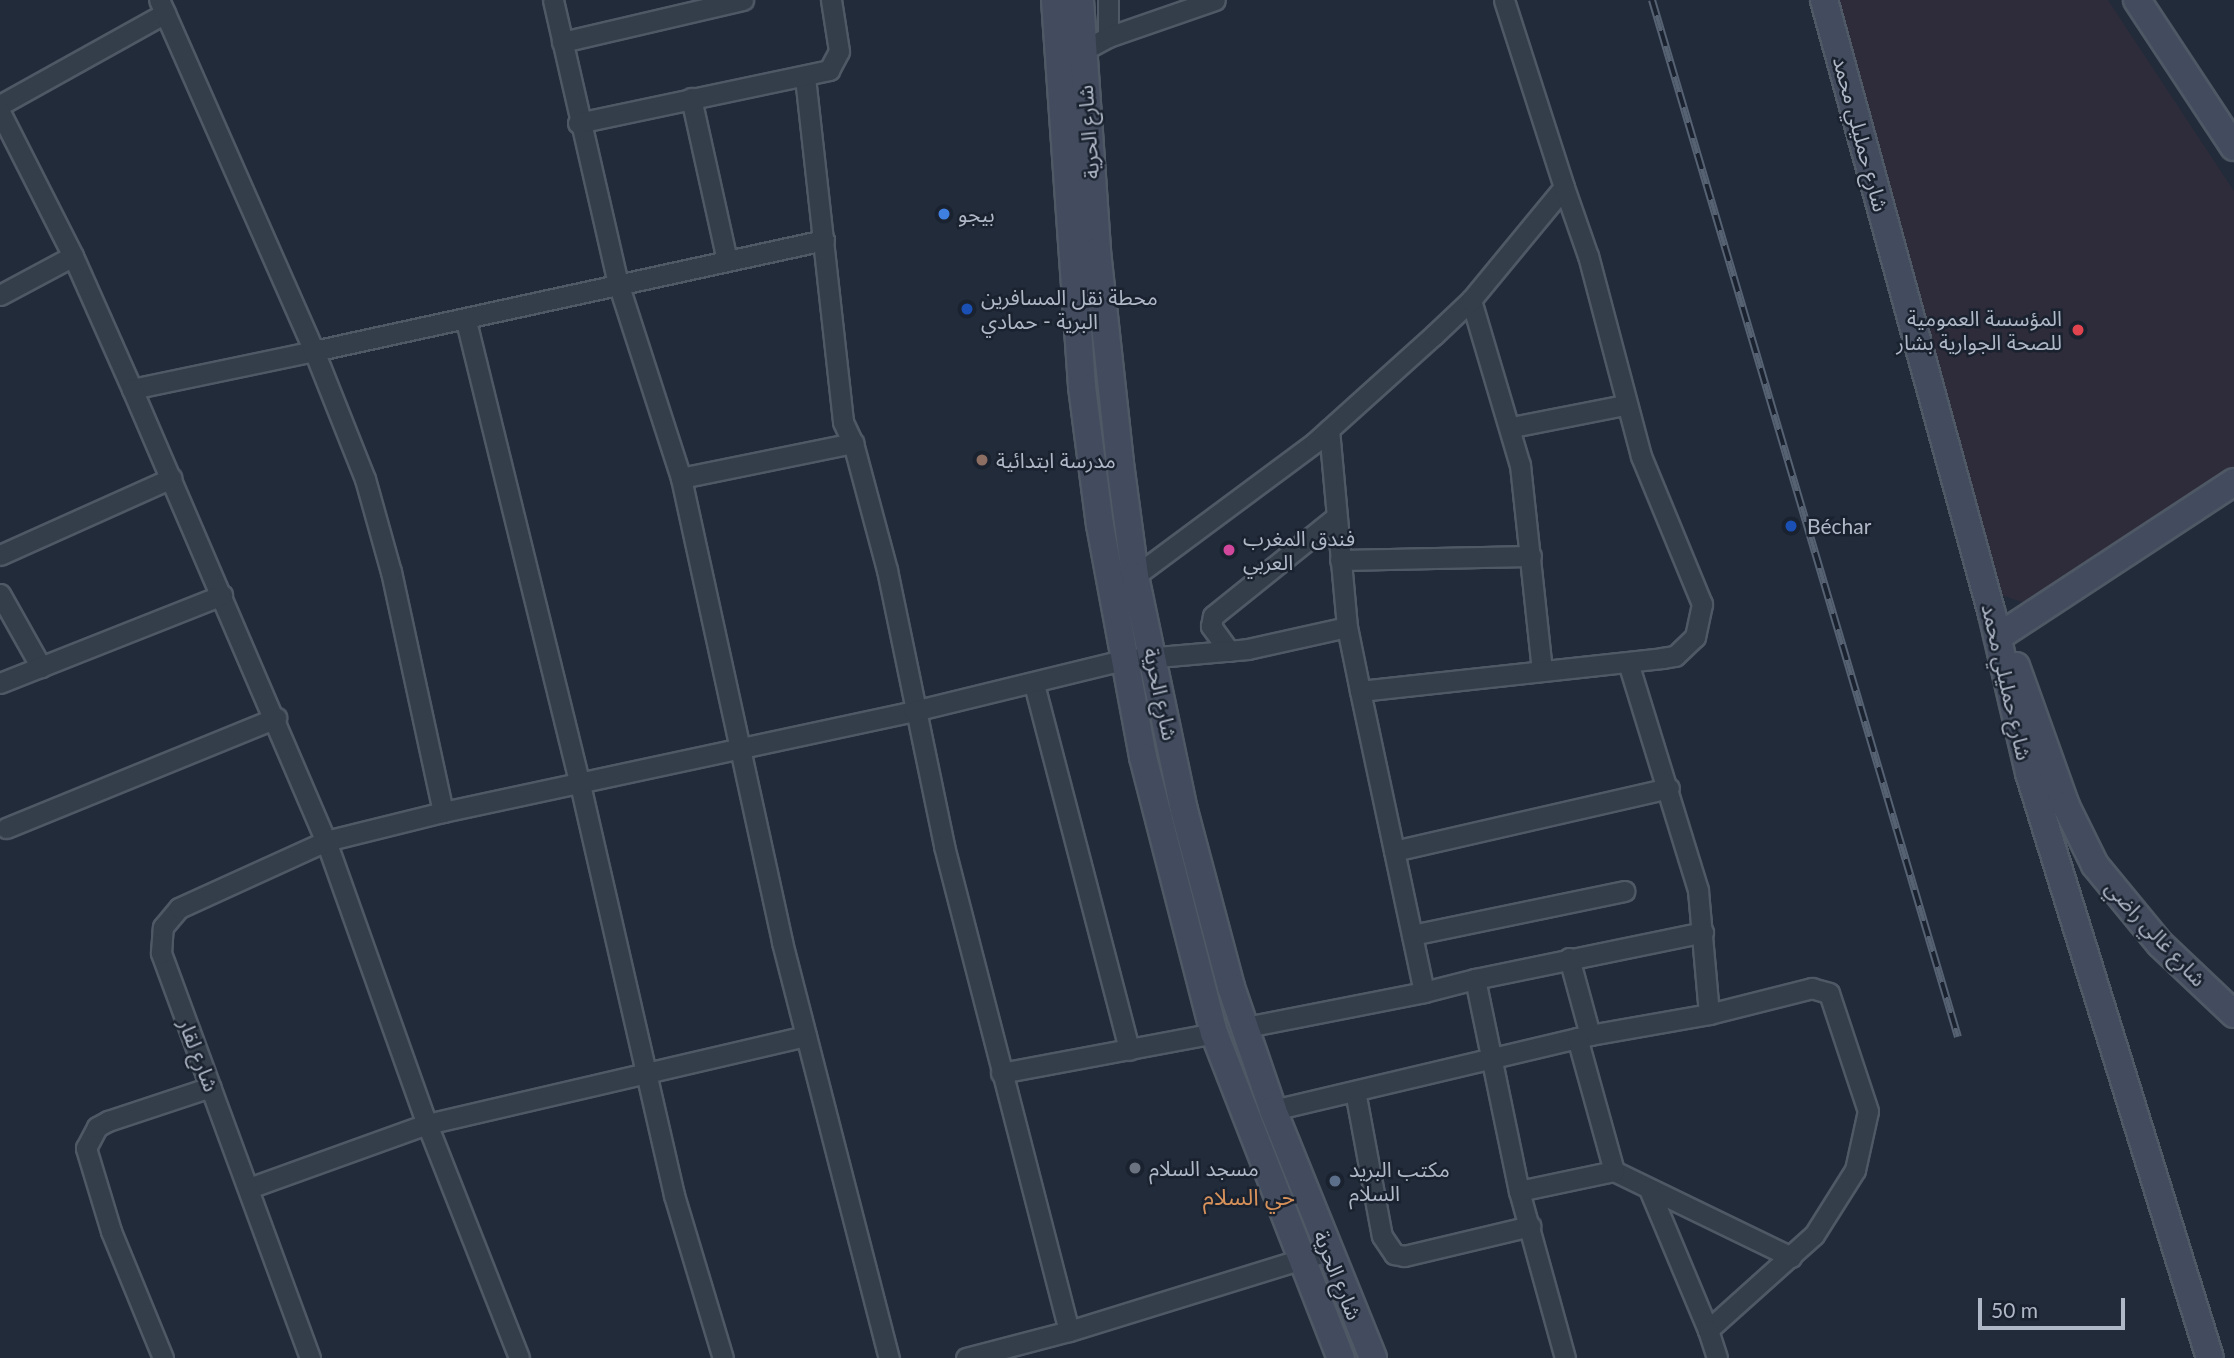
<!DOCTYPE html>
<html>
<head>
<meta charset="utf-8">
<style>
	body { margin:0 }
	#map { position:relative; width:2234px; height:1358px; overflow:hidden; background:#212b3a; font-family:Lato,"Noto Sans Arabic",sans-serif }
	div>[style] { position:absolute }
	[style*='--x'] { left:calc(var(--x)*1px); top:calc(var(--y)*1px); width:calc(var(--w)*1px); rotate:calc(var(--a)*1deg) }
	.medical>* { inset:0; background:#2e2c3b }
	.roads { filter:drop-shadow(2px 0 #4f5865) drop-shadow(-2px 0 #4f5865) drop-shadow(0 2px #4f5865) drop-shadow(0 -2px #4f5865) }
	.street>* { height:19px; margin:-9.5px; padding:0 9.5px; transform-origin:9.5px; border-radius:9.5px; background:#343d4a }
	.secondary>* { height:26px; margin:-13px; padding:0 13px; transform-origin:13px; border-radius:13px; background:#424c5e }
	.rail>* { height:8px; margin-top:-4px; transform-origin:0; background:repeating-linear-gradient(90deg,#1a222f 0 16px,#566172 0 32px); box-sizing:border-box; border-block:2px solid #566172 }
	.dots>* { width:19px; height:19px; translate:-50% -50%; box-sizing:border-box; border:4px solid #1a222f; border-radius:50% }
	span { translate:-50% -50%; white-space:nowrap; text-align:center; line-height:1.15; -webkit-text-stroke:5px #1a222f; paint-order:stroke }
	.street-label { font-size:21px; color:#afb8c7 }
	.poi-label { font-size:21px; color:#afb8c7 }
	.left { translate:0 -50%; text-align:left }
	.right { translate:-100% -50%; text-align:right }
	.neighbourhood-label { font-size:23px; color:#d7915a }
	.scale { position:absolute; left:1978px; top:1298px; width:147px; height:32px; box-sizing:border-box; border:4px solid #afb8c7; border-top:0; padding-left:9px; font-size:21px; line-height:24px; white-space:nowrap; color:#afb8c7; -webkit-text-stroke:5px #1a222f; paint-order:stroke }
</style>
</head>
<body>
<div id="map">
	<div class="medical">
		<i style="clip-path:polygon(1831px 0,2108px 0,2234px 191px,2234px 468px,2028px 604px,2001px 595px)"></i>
	</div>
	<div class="roads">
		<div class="street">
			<i style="--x:553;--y:0;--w:290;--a:77.1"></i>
			<i style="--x:618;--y:283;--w:205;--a:72.1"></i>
			<i style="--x:681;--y:478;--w:475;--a:77.7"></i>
			<i style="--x:782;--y:942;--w:430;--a:75.6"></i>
			<i style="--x:1108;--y:0;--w:37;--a:90"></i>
			<i style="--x:562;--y:42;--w:186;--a:-13.1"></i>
			<i style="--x:1082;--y:51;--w:30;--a:-28"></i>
			<i style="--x:1108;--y:37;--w:113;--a:-19.1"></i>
			<i style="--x:805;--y:77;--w:347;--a:83.7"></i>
			<i style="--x:843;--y:422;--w:23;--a:65"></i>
			<i style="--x:853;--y:443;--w:131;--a:75"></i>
			<i style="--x:887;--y:570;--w:282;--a:78.3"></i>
			<i style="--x:944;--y:846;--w:501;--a:75.55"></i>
			<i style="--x:691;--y:98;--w:166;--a:77.5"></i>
			<i style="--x:0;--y:105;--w:189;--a:-29.1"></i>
			<i style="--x:0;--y:112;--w:161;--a:63.1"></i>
			<i style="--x:73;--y:256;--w:83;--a:151.9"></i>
			<i style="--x:578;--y:123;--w:257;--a:-11.9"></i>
			<i style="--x:829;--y:70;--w:21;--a:-62"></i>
			<i style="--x:839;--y:51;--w:52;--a:-98.9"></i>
			<i style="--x:73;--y:256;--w:145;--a:66.1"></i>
			<i style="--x:132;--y:389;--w:186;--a:-11.8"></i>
			<i style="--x:314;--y:351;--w:384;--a:-113.8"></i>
			<i style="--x:1471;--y:300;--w:172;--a:73.5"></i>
			<i style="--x:1520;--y:465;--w:206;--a:83.9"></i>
			<i style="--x:466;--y:321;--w:473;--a:76.2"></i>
			<i style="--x:579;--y:780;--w:426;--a:77.1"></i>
			<i style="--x:674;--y:1195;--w:170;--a:73.3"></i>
			<i style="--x:132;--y:389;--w:492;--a:66.8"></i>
			<i style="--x:326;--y:841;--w:300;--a:70.4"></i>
			<i style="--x:427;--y:1124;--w:251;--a:68.5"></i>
			<i style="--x:1512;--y:427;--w:114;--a:-11.1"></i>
			<i style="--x:681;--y:478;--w:176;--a:-11.5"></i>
			<i style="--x:0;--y:555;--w:188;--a:-24.2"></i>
			<i style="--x:1340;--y:560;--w:191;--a:-1.2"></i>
			<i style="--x:1135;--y:576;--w:223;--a:-36.6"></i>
			<i style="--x:1314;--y:443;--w:161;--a:-42"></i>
			<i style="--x:1434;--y:335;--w:51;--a:-43.4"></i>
			<i style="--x:1471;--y:300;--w:146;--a:-50.5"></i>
			<i style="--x:1564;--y:187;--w:196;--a:-107.8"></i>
			<i style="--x:0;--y:594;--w:84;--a:60.7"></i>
			<i style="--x:1347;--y:627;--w:65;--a:78.5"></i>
			<i style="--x:1360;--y:691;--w:304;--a:-6.2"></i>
			<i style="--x:1662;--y:658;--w:13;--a:-9"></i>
			<i style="--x:1675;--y:656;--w:28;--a:-44"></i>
			<i style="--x:1695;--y:637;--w:34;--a:-78"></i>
			<i style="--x:1702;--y:604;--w:160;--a:-112.4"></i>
			<i style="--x:1641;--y:456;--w:207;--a:-104.8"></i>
			<i style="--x:1588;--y:256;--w:73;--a:-109.2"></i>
			<i style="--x:1229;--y:651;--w:31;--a:-126"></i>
			<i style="--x:1211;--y:626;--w:10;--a:-79"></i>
			<i style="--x:1213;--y:616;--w:156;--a:-38.8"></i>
			<i style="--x:0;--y:683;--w:239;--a:-21.6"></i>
			<i style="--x:1034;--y:684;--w:378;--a:75.4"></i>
			<i style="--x:443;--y:812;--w:246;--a:-102.2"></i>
			<i style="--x:391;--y:572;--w:97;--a:-105.6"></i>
			<i style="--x:365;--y:479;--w:138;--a:-111.7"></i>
			<i style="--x:314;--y:351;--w:522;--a:-12.28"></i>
			<i style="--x:6;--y:828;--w:292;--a:-22.2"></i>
			<i style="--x:1394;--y:851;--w:282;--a:-12.9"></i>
			<i style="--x:1412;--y:935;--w:217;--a:-11.7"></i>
			<i style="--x:1569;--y:958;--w:80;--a:74.7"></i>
			<i style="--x:1475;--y:979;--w:233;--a:-11.6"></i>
			<i style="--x:1424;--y:992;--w:53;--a:-14.3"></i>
			<i style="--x:1475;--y:979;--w:217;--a:78.3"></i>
			<i style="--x:1519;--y:1191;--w:173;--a:74.6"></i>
			<i style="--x:1246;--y:1027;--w:181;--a:-11.1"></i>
			<i style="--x:1424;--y:992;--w:308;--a:-102"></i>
			<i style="--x:1001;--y:1073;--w:217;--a:-10.6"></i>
			<i style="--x:1355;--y:1091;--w:147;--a:79.5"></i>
			<i style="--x:1382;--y:1236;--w:22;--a:56"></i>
			<i style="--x:1394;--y:1254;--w:10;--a:11"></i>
			<i style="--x:1404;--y:1256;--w:130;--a:-13.4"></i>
			<i style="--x:1273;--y:1110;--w:326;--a:-13.3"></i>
			<i style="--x:1590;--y:1035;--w:121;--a:-10"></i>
			<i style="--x:1709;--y:1014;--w:124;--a:-95.1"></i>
			<i style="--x:1698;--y:890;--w:238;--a:-107.1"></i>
			<i style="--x:1614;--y:1171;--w:197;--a:25.9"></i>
			<i style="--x:249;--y:1188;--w:189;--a:-19.8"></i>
			<i style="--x:427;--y:1124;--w:389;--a:-13.1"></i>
			<i style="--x:1649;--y:1189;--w:153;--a:67.3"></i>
			<i style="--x:1708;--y:1330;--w:142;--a:-41.9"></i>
			<i style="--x:1814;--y:1235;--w:77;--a:-57.8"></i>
			<i style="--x:1855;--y:1170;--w:60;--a:-77.6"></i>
			<i style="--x:1868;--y:1111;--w:124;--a:-108.3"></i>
			<i style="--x:1829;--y:993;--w:18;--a:-164"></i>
			<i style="--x:1812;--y:988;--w:106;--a:165.8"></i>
			<i style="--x:1519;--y:1191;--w:97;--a:-11.9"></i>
			<i style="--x:1614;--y:1171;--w:138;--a:-105.5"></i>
			<i style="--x:1708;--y:1330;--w:29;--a:72"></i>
			<i style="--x:163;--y:1358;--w:137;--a:-112.3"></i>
			<i style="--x:111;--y:1231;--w:87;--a:-106.8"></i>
			<i style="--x:86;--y:1148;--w:24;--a:-62"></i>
			<i style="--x:97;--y:1127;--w:13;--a:-29"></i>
			<i style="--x:108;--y:1121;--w:108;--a:-18.3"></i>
			<i style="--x:310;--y:1358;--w:432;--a:-110.2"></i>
			<i style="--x:161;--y:953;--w:26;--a:-86"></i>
			<i style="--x:163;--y:927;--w:25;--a:-50"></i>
			<i style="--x:179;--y:908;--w:162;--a:-24.5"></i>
			<i style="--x:326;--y:841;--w:121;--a:-13.9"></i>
			<i style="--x:443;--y:812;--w:482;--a:-12.1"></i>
			<i style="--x:914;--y:711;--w:215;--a:-13.7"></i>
			<i style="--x:1123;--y:660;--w:125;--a:-5"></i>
			<i style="--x:1248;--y:649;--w:101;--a:-12.5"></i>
			<i style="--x:1347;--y:627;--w:198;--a:-95.2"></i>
			<i style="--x:966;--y:1358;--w:106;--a:-14.7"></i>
			<i style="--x:1069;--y:1331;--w:271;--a:-17.2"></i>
		</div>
		<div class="secondary">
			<i style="--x:1055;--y:0;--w:388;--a:86"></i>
			<i style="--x:1082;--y:387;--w:139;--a:82.6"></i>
			<i style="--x:1100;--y:525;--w:236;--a:79.5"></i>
			<i style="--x:1143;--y:757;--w:285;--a:75.6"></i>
			<i style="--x:1214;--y:1033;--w:349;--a:68.7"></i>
			<i style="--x:1080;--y:0;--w:252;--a:86.1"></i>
			<i style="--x:1097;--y:251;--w:213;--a:83.8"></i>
			<i style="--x:1120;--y:463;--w:114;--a:82.4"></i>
			<i style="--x:1135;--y:576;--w:239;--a:78.2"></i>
			<i style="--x:1184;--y:810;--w:183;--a:75.1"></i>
			<i style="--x:1231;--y:987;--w:130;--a:71.1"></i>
			<i style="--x:1273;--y:1110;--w:267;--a:68"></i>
			<i style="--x:1824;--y:0;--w:637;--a:74.7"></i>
			<i style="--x:1992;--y:614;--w:163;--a:76.9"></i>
			<i style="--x:2029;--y:773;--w:612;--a:72.81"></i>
			<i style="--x:2137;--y:0;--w:176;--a:56.6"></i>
			<i style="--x:1998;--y:637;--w:282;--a:-33.3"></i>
			<i style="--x:2016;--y:666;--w:149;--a:70.3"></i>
			<i style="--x:2066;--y:806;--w:66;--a:63.8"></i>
			<i style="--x:2095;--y:865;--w:102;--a:50.6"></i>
			<i style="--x:2160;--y:944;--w:102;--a:43.4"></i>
		</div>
	</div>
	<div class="rail">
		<i style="--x:1652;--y:0;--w:1081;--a:73.56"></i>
	</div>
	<div class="dots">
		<i style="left:944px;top:214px;background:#3f7fe0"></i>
		<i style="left:967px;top:309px;background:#1a4fb4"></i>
		<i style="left:2078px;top:330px;background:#e0444e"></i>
		<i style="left:982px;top:460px;background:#8d6e63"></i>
		<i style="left:1791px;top:526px;background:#1a4fb4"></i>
		<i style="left:1229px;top:550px;background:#d1479c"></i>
		<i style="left:1135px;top:1168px;background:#6b7280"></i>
		<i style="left:1335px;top:1181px;background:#5c6f8a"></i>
	</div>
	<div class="street-label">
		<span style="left:1088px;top:132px;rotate:-94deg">شارع الحرية</span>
		<span style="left:1861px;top:134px;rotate:75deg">شارع حمليلي محمد</span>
		<span style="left:2007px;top:682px;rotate:77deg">شارع حمليلي محمد</span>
		<span style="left:1161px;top:694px;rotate:78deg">شارع الحرية</span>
		<span style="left:2156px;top:933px;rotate:47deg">شارع غالي راضي</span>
		<span style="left:199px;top:1055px;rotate:69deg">شارع لقار</span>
		<span style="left:1338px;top:1275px;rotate:68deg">شارع الحرية</span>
	</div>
	<div class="poi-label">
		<span class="left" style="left:958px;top:214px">بيجو</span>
		<span class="left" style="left:981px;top:309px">محطة نقل المسافرين<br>البرية - حمادي</span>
		<span class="right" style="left:2062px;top:330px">المؤسسة العمومية<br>للصحة الجوارية بشار</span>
		<span class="left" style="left:996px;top:460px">مدرسة ابتدائية</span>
		<span class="left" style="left:1807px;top:526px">Béchar</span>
		<span class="left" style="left:1243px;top:550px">فندق المغرب<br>العربي</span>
		<span class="left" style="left:1149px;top:1168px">مسجد السلام</span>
		<span class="left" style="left:1349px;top:1181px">مكتب البريد<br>السلام</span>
	</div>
	<div class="neighbourhood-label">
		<span style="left:1249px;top:1196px">حي السلام</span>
	</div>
	<div class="scale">50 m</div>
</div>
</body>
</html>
